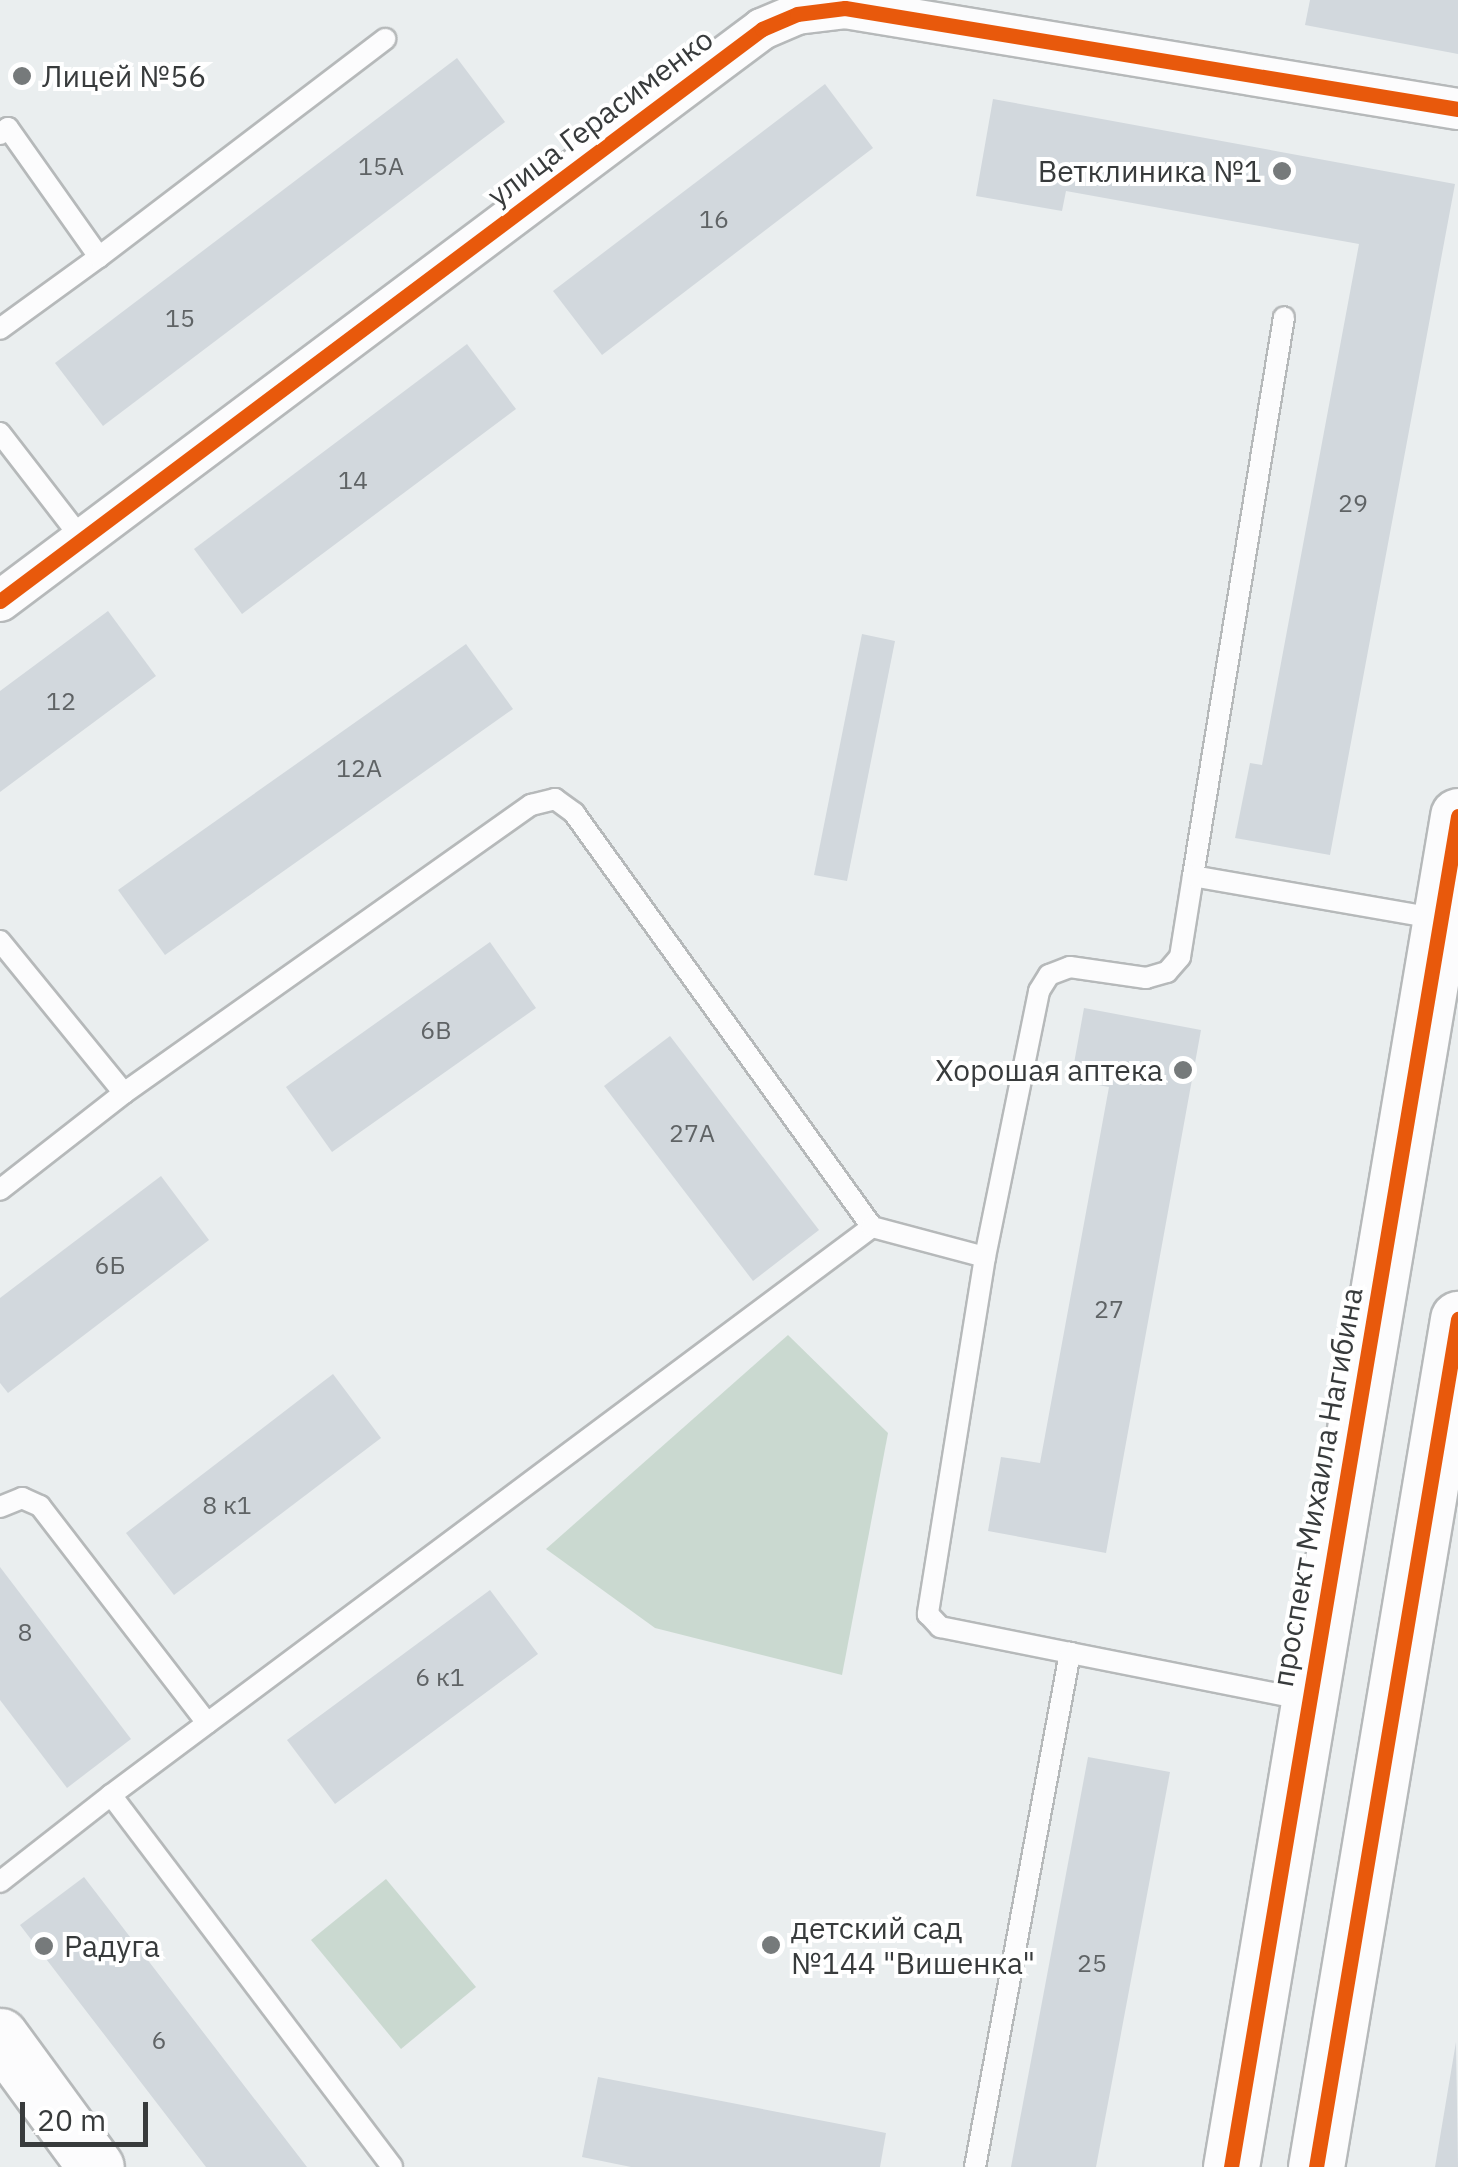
<!DOCTYPE html>
<html>
<head>
<meta charset="utf-8">
<style>
	body { margin:0 }
	#map { position:relative; width:1458px; height:2167px; overflow:hidden; background:#eaeeef; font-family:"IBM Plex Sans",sans-serif }
	div>[style] { position:absolute }
	[style*='--x'] { left:calc(var(--x)*1px); top:calc(var(--y)*1px); width:calc(var(--w)*1px); rotate:calc(var(--a)*1deg) }
	.green>* { inset:0; background:#cad9d0 }
	.building>* { inset:0; background:#d2d8dd }
	.roads { filter:drop-shadow(2px 0 #b6b9ba) drop-shadow(-2px 0 #b6b9ba) drop-shadow(0 2px #b6b9ba) drop-shadow(0 -2px #b6b9ba) }
	.lane>* { height:20px; margin:-10px; padding:0 10px; transform-origin:10px; border-radius:10px; background:#fcfcfd }
	.street>* { height:40px; margin:-20px; padding:0 20px; transform-origin:20px; border-radius:20px; background:#fcfcfd }
	.secondary>* { height:55px; margin:-27.5px; padding:0 27.5px; transform-origin:27.5px; border-radius:27.5px; background:#fcfcfd }
	.primary>* { height:55px; margin:-27.5px; padding:0 27.5px; transform-origin:27.5px; border-radius:27.5px; background:#fcfcfd }
	.cycleway>* { height:15px; margin:-7.5px; padding:0 7.5px; transform-origin:7.5px; border-radius:7.5px; background:#e8590c }
	.dots>* { width:28px; height:28px; translate:-50% -50%; box-sizing:border-box; border:5px solid #fff; border-radius:50% }
	span { translate:-50% -50%; white-space:nowrap; text-align:center; line-height:1.15; -webkit-text-stroke:8px #fff; paint-order:stroke }
	.number-label { font-size:25px; color:#5f6365 }
	.number-label span { -webkit-text-stroke-width:0 }
	.poi-label { font-size:30px; color:#383b3c }
	.left { translate:0 -50%; text-align:left }
	.right { translate:-100% -50%; text-align:right }
	.street-label { font-size:30px; color:#383b3c }
	.scale { position:absolute; left:20px; top:2102px; width:128px; height:45px; box-sizing:border-box; border:5px solid #383b3c; border-top:0; padding-left:12px; font-size:30px; line-height:35px; white-space:nowrap; color:#383b3c; -webkit-text-stroke:8px #fff; paint-order:stroke }
</style>
</head>
<body>
<div id="map">
	<div class="green">
		<i style="clip-path:polygon(788px 1335px,888px 1433px,842px 1675px,655px 1628px,546px 1549px)"></i>
		<i style="clip-path:polygon(386px 1879px,476px 1987px,401px 2049px,311px 1940px)"></i>
	</div>
	<div class="building">
		<i style="clip-path:polygon(1310px 0,1458px 0,1458px 54px,1305px 25px)"></i>
		<i style="clip-path:polygon(457px 58px,505px 122px,103px 426px,55px 363px)"></i>
		<i style="clip-path:polygon(825px 84px,873px 148px,602px 355px,553px 291px)"></i>
		<i style="clip-path:polygon(993px 99px,1455px 184px,1330px 855px,1235px 838px,1250px 763px,1262px 765px,1359px 244px,1066px 191px,1062px 211px,976px 196px)"></i>
		<i style="clip-path:polygon(467px 344px,516px 409px,242px 614px,194px 549px)"></i>
		<i style="clip-path:polygon(108px 611px,156px 676px,0 792px,0 691px)"></i>
		<i style="clip-path:polygon(862px 634px,895px 641px,847px 881px,814px 875px)"></i>
		<i style="clip-path:polygon(466px 644px,513px 709px,165px 955px,118px 890px)"></i>
		<i style="clip-path:polygon(490px 942px,536px 1008px,332px 1152px,286px 1087px)"></i>
		<i style="clip-path:polygon(1084px 1008px,1201px 1030px,1106px 1553px,988px 1531px,1001px 1457px,1040px 1463px,1109px 1087px,1071px 1080px)"></i>
		<i style="clip-path:polygon(670px 1036px,819px 1230px,753px 1281px,604px 1086px)"></i>
		<i style="clip-path:polygon(161px 1176px,209px 1240px,8px 1393px,0 1383px,0 1298px)"></i>
		<i style="clip-path:polygon(333px 1374px,381px 1438px,174px 1595px,126px 1533px)"></i>
		<i style="clip-path:polygon(0 1567px,131px 1739px,67px 1788px,0 1700px)"></i>
		<i style="clip-path:polygon(490px 1590px,538px 1654px,335px 1804px,287px 1740px)"></i>
		<i style="clip-path:polygon(1088px 1757px,1170px 1772px,1096px 2167px,1011px 2167px)"></i>
		<i style="clip-path:polygon(84px 1877px,246px 2088px,307px 2167px,206px 2167px,20px 1925px)"></i>
		<i style="clip-path:polygon(1456px 2042px,1458px 2167px,1435px 2167px)"></i>
		<i style="clip-path:polygon(598px 2077px,886px 2133px,880px 2167px,631px 2167px,582px 2157px)"></i>
	</div>
	<div class="roads">
		<div class="lane">
			<i style="--x:0;--y:134;--w:10;--a:-37"></i>
			<i style="--x:8;--y:128;--w:158;--a:54.8"></i>
			<i style="--x:99;--y:257;--w:122;--a:144"></i>
			<i style="--x:99;--y:257;--w:360;--a:-37.3"></i>
			<i style="--x:0;--y:433;--w:134;--a:52.3"></i>
			<i style="--x:1193;--y:876;--w:566;--a:-80.75"></i>
			<i style="--x:0;--y:941;--w:196;--a:50.8"></i>
			<i style="--x:124;--y:1093;--w:157;--a:142"></i>
			<i style="--x:124;--y:1093;--w:499;--a:-35.3"></i>
			<i style="--x:531;--y:805;--w:25;--a:-14"></i>
			<i style="--x:555;--y:799;--w:24;--a:36"></i>
			<i style="--x:574;--y:813;--w:510;--a:54.25"></i>
			<i style="--x:985;--y:1257;--w:271;--a:-78.5"></i>
			<i style="--x:1039;--y:991;--w:19;--a:-58"></i>
			<i style="--x:1049;--y:975;--w:22;--a:-21"></i>
			<i style="--x:1070;--y:967;--w:77;--a:8.2"></i>
			<i style="--x:1146;--y:978;--w:22;--a:-16"></i>
			<i style="--x:1167;--y:972;--w:20;--a:-49"></i>
			<i style="--x:1180;--y:957;--w:82;--a:-80.9"></i>
			<i style="--x:1193;--y:876;--w:250;--a:9.9"></i>
			<i style="--x:0;--y:1507;--w:24;--a:-22"></i>
			<i style="--x:22;--y:1498;--w:20;--a:24"></i>
			<i style="--x:40;--y:1506;--w:274;--a:52.4"></i>
			<i style="--x:111;--y:1795;--w:950;--a:-36.74"></i>
			<i style="--x:872;--y:1227;--w:117;--a:14.9"></i>
			<i style="--x:985;--y:1257;--w:362;--a:99.1"></i>
			<i style="--x:928;--y:1614;--w:18;--a:47"></i>
			<i style="--x:940;--y:1627;--w:133;--a:11.3"></i>
			<i style="--x:0;--y:1882;--w:141;--a:-38.1"></i>
			<i style="--x:111;--y:1795;--w:466;--a:52.9"></i>
			<i style="--x:975;--y:2167;--w:523;--a:-79.53"></i>
			<i style="--x:1070;--y:1653;--w:243;--a:11.2"></i>
		</div>
		<div class="street">
			<i style="--x:0;--y:601;--w:953;--a:-36.89"></i>
			<i style="--x:762;--y:29;--w:38;--a:-23"></i>
			<i style="--x:797;--y:14;--w:48;--a:-7.1"></i>
			<i style="--x:845;--y:8;--w:621;--a:9.36"></i>
		</div>
		<div class="secondary">
			<i style="--x:0;--y:2036;--w:162;--a:53.8"></i>
		</div>
		<div class="primary">
			<i style="--x:1231;--y:2167;--w:1370;--a:-80.46"></i>
			<i style="--x:1316;--y:2167;--w:860;--a:-80.49"></i>
		</div>
	</div>
	<div class="cycleway">
		<i style="--x:0;--y:601;--w:953;--a:-36.89"></i>
		<i style="--x:762;--y:29;--w:38;--a:-23"></i>
		<i style="--x:797;--y:14;--w:48;--a:-7.1"></i>
		<i style="--x:845;--y:8;--w:621;--a:9.36"></i>
		<i style="--x:1231;--y:2167;--w:1370;--a:-80.46"></i>
		<i style="--x:1316;--y:2167;--w:860;--a:-80.49"></i>
	</div>
	<div class="dots">
		<i style="left:22px;top:76px;background:#767a7b"></i>
		<i style="left:1282px;top:171px;background:#767a7b"></i>
		<i style="left:1183px;top:1070px;background:#767a7b"></i>
		<i style="left:771px;top:1945px;background:#767a7b"></i>
		<i style="left:44px;top:1946px;background:#767a7b"></i>
	</div>
	<div class="number-label">
		<span style="left:381px;top:166px">15А</span>
		<span style="left:714px;top:219px">16</span>
		<span style="left:180px;top:318px">15</span>
		<span style="left:353px;top:480px">14</span>
		<span style="left:1353px;top:503px">29</span>
		<span style="left:61px;top:701px">12</span>
		<span style="left:359px;top:768px">12А</span>
		<span style="left:436px;top:1030px">6В</span>
		<span style="left:692px;top:1133px">27А</span>
		<span style="left:110px;top:1265px">6Б</span>
		<span style="left:1109px;top:1309px">27</span>
		<span style="left:227px;top:1505px">8 к1</span>
		<span style="left:25px;top:1632px">8</span>
		<span style="left:440px;top:1677px">6 к1</span>
		<span style="left:1092px;top:1963px">25</span>
		<span style="left:159px;top:2040px">6</span>
	</div>
	<div class="poi-label">
		<span class="left" style="left:42px;top:76px">Лицей №56</span>
		<span class="right" style="left:1262px;top:171px">Ветклиника №1</span>
		<span class="right" style="left:1163px;top:1070px">Хорошая аптека</span>
		<span class="left" style="left:791px;top:1945px">детский сад<br>№144 "Вишенка"</span>
		<span class="left" style="left:64px;top:1946px">Радуга</span>
	</div>
	<div class="street-label">
		<span style="left:600px;top:117px;rotate:-37deg">улица Герасименко</span>
		<span style="left:1317px;top:1487px;rotate:-80deg">проспект Михаила Нагибина</span>
	</div>
	<div class="scale">20 m</div>
</div>
</body>
</html>
